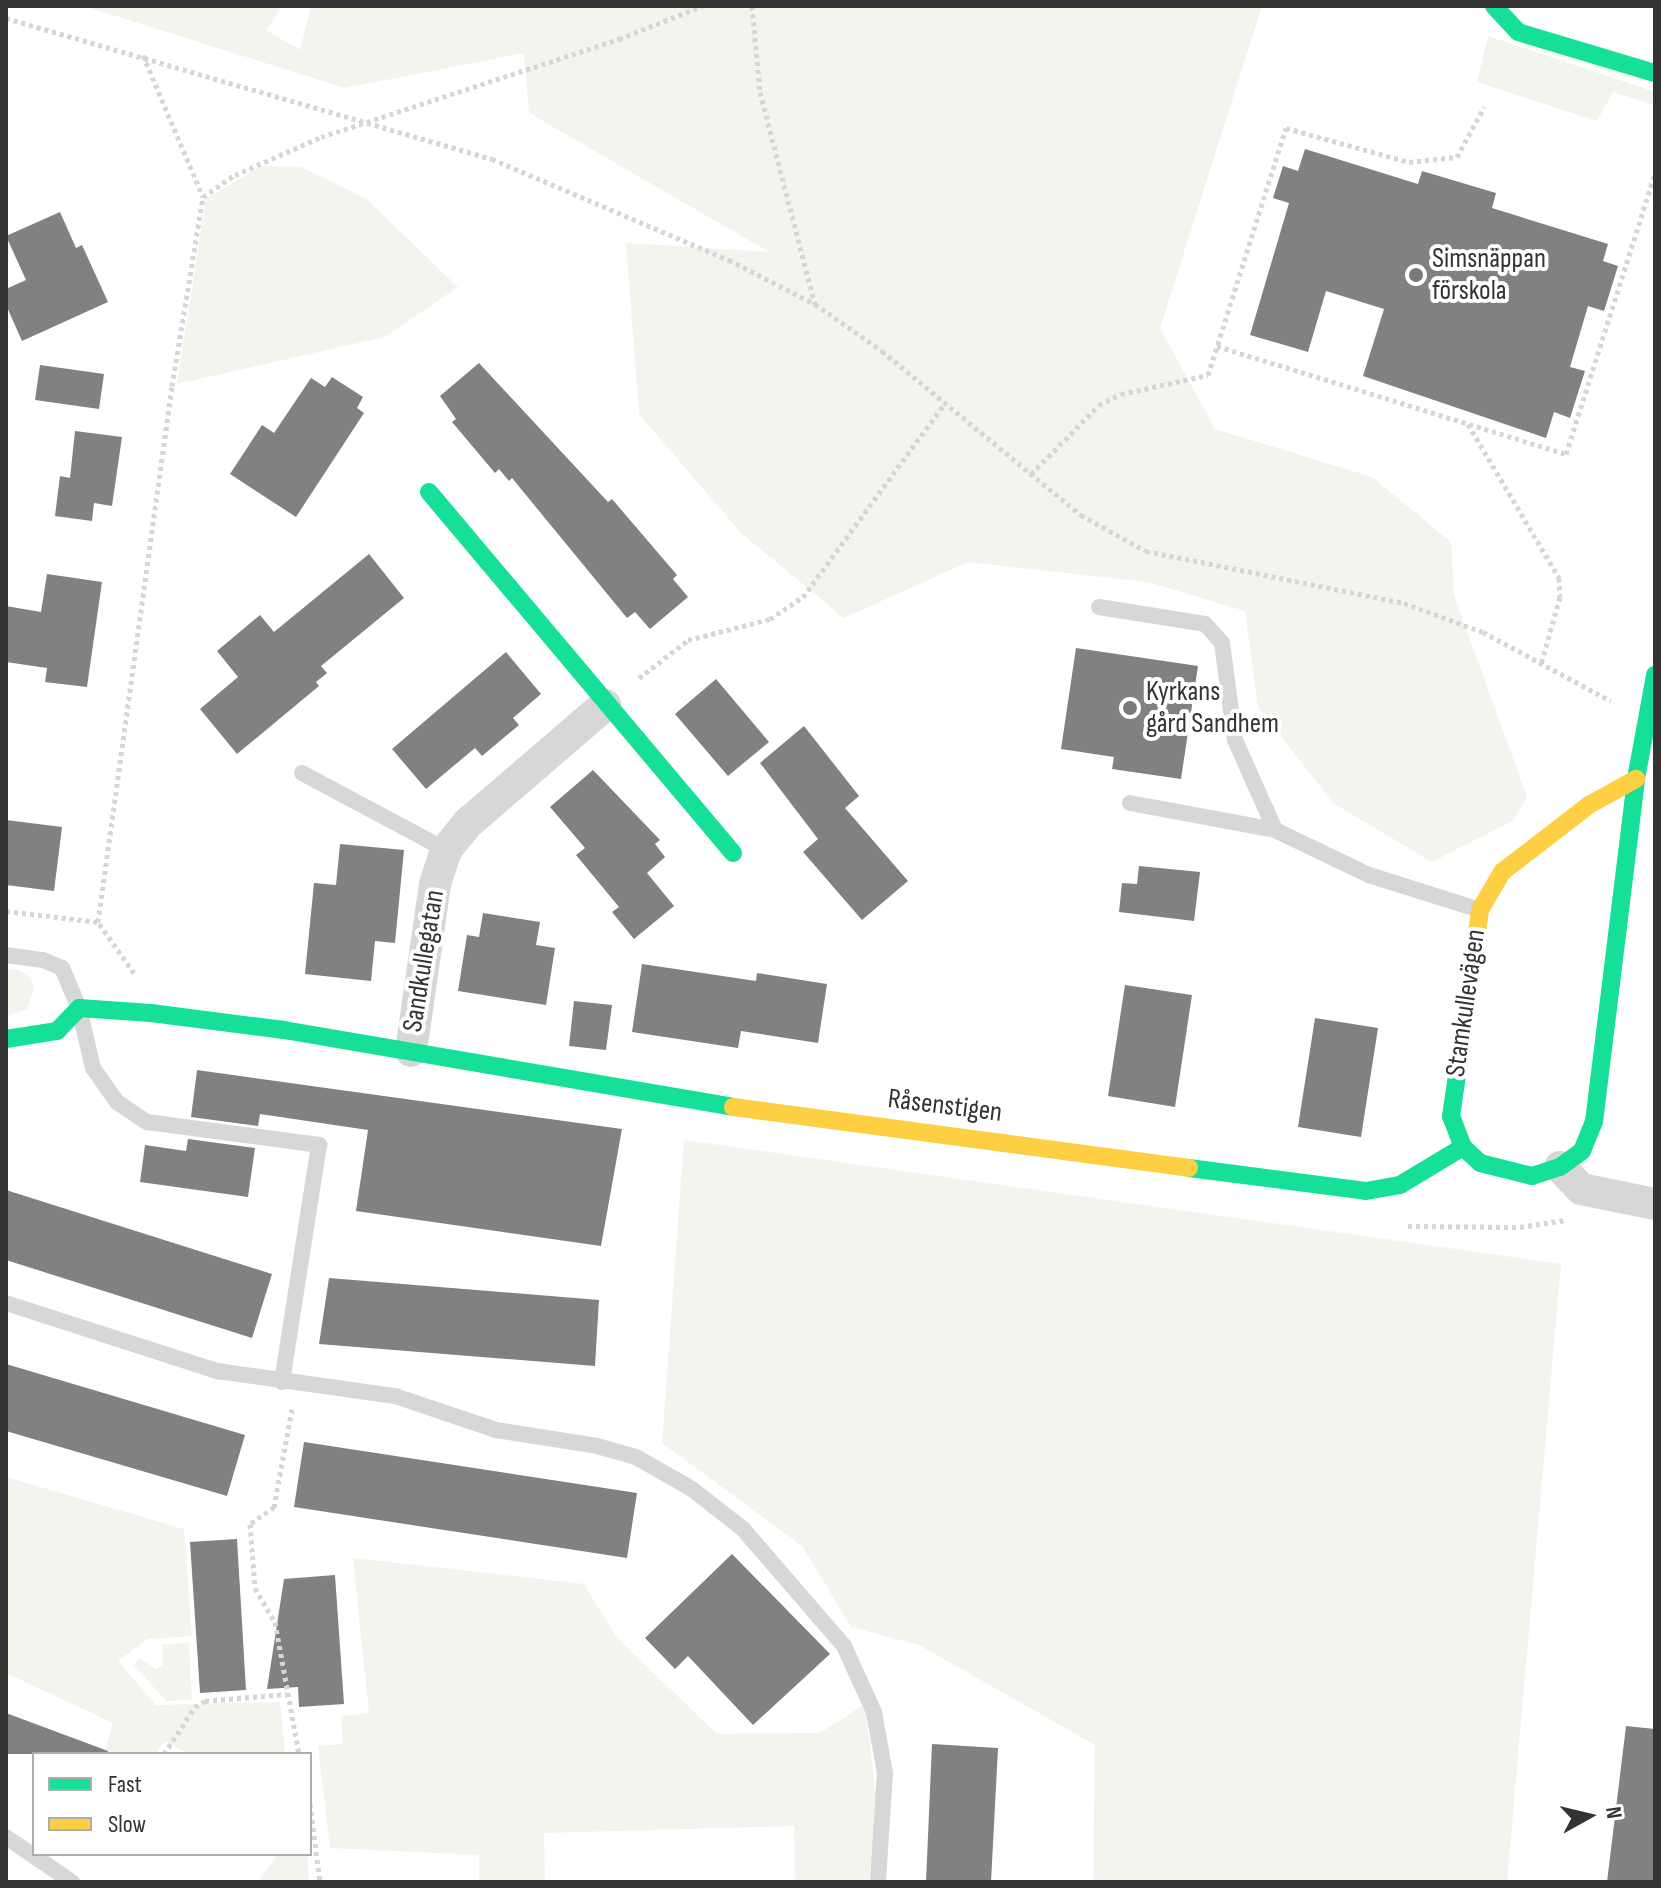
<!DOCTYPE html>
<html>
<head>
<meta charset="utf-8">
<style>
	body { margin:0 }
	#map { position:relative; width:1661px; height:1888px; overflow:hidden; background:#fff; font-family:"Sofia Sans Condensed",sans-serif }
	div>[style] { position:absolute }
	[style*='--x'] { left:calc(var(--x)*1px); top:calc(var(--y)*1px); width:calc(var(--w)*1px); rotate:calc(var(--a)*1deg) }
	.green>* { inset:0; background:#f1f5ed }
	.building>* { inset:0; background:#818181 }
	.path>* { height:5px; margin-top:-2.5px; transform-origin:0; background:repeating-linear-gradient(90deg,#d6d6d6 0 4px,transparent 0 8px) }
	.lane>* { height:16px; margin:-8px; padding:0 8px; transform-origin:8px; border-radius:8px; background:#d7d7d7 }
	.street>* { height:32px; margin:-16px; padding:0 16px; transform-origin:16px; border-radius:16px; background:#d7d7d7 }
	.fast>* { height:18px; margin:-9px; padding:0 9px; transform-origin:9px; border-radius:9px; background:#16e098 }
	.slow>* { height:18px; margin:-9px; padding:0 9px; transform-origin:9px; border-radius:9px; background:#ffcf43 }
	.dots>* { width:22px; height:22px; translate:-50% -50%; box-sizing:border-box; border:4px solid #fff; border-radius:50% }
	span { translate:-50% -50%; white-space:nowrap; text-align:center; line-height:1.15; -webkit-text-stroke:8px #fff; paint-order:stroke }
	.poi-label { font-size:28px; color:#333 }
	.left { translate:0 -50%; text-align:left }
	.street-label { font-size:28px; color:#333 }
	.frame { position:absolute; inset:0; border:8px solid #333; pointer-events:none }
	.legend { position:absolute; left:32px; top:1752px; width:280px; height:104px; box-sizing:border-box; background:#fff; border:2px solid #adadad; margin:0; padding:10px 14px; list-style:none; font-size:24px; color:#333 }
	.legend li { display:flex; align-items:center; gap:16px; height:40px }
	.legend b { width:40px; border:2px solid #adadad }
	.north { position:absolute; left:1549px; top:1776px; width:80px; height:80px; -webkit-text-stroke:6px #fff; paint-order:stroke; rotate:82deg; font-size:22px; font-weight:700; line-height:32px; text-align:center; color:#333 }
	.north::after { content:''; display:block; margin:auto; width:28px; height:36px; background:#333; clip-path:polygon(50% 0,100% 100%,50% 72%,0 100%) }
</style>
</head>
<body>
<div id="map">
	<div class="green">
		<i style="clip-path:polygon(84px 6px,283px 6px,266px 30px,300px 50px,311px 6px,1262px 6px,1160px 328px,1215px 429px,1372px 477px,1451px 542px,1454px 595px,1527px 797px,1514px 820px,1432px 862px,1333px 803px,1258px 707px,1245px 611px,1148px 582px,968px 562px,844px 618px,742px 534px,639px 414px,626px 243px,769px 252px,529px 113px,524px 53px,345px 88px)"></i>
		<i style="clip-path:polygon(1488px 36px,1655px 92px,1655px 105px,1613px 92px,1597px 121px,1477px 82px)"></i>
		<i style="clip-path:polygon(262px 166px,301px 167px,365px 198px,458px 287px,385px 337px,177px 384px,206px 199px)"></i>
		<i style="clip-path:polygon(6px 969px,20px 970px,31px 979px,34px 989px,27px 1009px,6px 1016px)"></i>
		<i style="clip-path:polygon(684px 1140px,1561px 1264px,1507px 1882px,1093px 1882px,1095px 1745px,919px 1645px,851px 1627px,802px 1546px,662px 1443px)"></i>
		<i style="clip-path:polygon(6px 1477px,184px 1529px,192px 1636px,148px 1639px,118px 1661px,156px 1705px,280px 1702px,285px 1754px,189px 1754px,165px 1741px,155px 1754px,104px 1754px,113px 1723px,6px 1673px)"></i>
		<i style="clip-path:polygon(353px 1558px,584px 1584px,617px 1638px,717px 1734px,820px 1733px,865px 1704px,877px 1805px,869px 1882px,795px 1882px,794px 1826px,544px 1833px,545px 1882px,479px 1882px,479px 1855px,330px 1848px,318px 1746px,343px 1744px,341px 1716px,369px 1713px)"></i>
		<i style="clip-path:polygon(189px 1643px,192px 1700px,166px 1701px,134px 1665px,139px 1658px,156px 1669px,163px 1666px,162px 1644px)"></i>
		<i style="clip-path:polygon(278px 1854px,307px 1854px,309px 1882px,258px 1882px)"></i>
	</div>
	<div class="building">
		<i style="clip-path:polygon(1305px 149px,1418px 184px,1422px 171px,1496px 193px,1492px 208px,1608px 244px,1603px 261px,1618px 266px,1604px 311px,1588px 306px,1570px 367px,1585px 371px,1570px 418px,1554px 412px,1546px 438px,1363px 376px,1384px 309px,1326px 291px,1308px 352px,1250px 335px,1289px 203px,1273px 198px,1283px 166px,1298px 171px)"></i>
		<i style="clip-path:polygon(60px 212px,76px 248px,82px 245px,108px 302px,22px 341px,6px 305px,6px 289px,26px 280px,6px 236px)"></i>
		<i style="clip-path:polygon(479px 363px,608px 502px,612px 499px,677px 575px,673px 579px,688px 597px,650px 629px,635px 612px,627px 618px,512px 478px,509px 481px,499px 469px,495px 473px,452px 422px,456px 419px,440px 396px)"></i>
		<i style="clip-path:polygon(40px 365px,104px 374px,99px 409px,35px 400px)"></i>
		<i style="clip-path:polygon(332px 377px,363px 397px,357px 408px,364px 413px,296px 517px,230px 474px,262px 425px,274px 433px,311px 378px,325px 387px)"></i>
		<i style="clip-path:polygon(75px 431px,122px 437px,112px 506px,94px 503px,92px 521px,55px 516px,60px 476px,70px 478px)"></i>
		<i style="clip-path:polygon(369px 554px,404px 598px,321px 666px,327px 673px,316px 682px,319px 686px,237px 754px,200px 709px,238px 677px,217px 651px,260px 615px,274px 632px)"></i>
		<i style="clip-path:polygon(47px 574px,102px 582px,87px 687px,45px 682px,47px 668px,6px 662px,6px 606px,41px 612px)"></i>
		<i style="clip-path:polygon(1076px 648px,1198px 666px,1181px 779px,1112px 769px,1114px 757px,1061px 749px)"></i>
		<i style="clip-path:polygon(506px 652px,541px 694px,513px 718px,519px 725px,482px 756px,475px 748px,426px 789px,392px 749px)"></i>
		<i style="clip-path:polygon(716px 679px,769px 742px,728px 776px,675px 714px)"></i>
		<i style="clip-path:polygon(804px 726px,859px 796px,845px 808px,908px 881px,862px 920px,803px 852px,818px 839px,760px 763px)"></i>
		<i style="clip-path:polygon(593px 770px,660px 840px,655px 844px,665px 857px,647px 873px,674px 906px,634px 939px,612px 912px,619px 907px,576px 855px,585px 848px,550px 807px)"></i>
		<i style="clip-path:polygon(6px 820px,62px 827px,54px 891px,6px 885px)"></i>
		<i style="clip-path:polygon(340px 844px,404px 850px,395px 943px,375px 941px,371px 981px,305px 974px,314px 883px,336px 885px)"></i>
		<i style="clip-path:polygon(1139px 866px,1200px 872px,1194px 921px,1119px 912px,1122px 883px,1137px 884px)"></i>
		<i style="clip-path:polygon(483px 913px,540px 922px,536px 945px,555px 948px,546px 1005px,458px 991px,467px 935px,479px 937px)"></i>
		<i style="clip-path:polygon(642px 964px,756px 981px,757px 973px,827px 984px,818px 1043px,741px 1031px,738px 1048px,632px 1032px)"></i>
		<i style="clip-path:polygon(1125px 985px,1192px 995px,1175px 1107px,1108px 1096px)"></i>
		<i style="clip-path:polygon(574px 1001px,612px 1005px,606px 1050px,569px 1046px)"></i>
		<i style="clip-path:polygon(1315px 1018px,1378px 1028px,1361px 1137px,1298px 1127px)"></i>
		<i style="clip-path:polygon(197px 1070px,622px 1129px,601px 1246px,356px 1211px,368px 1130px,260px 1114px,258px 1126px,191px 1117px)"></i>
		<i style="clip-path:polygon(188px 1139px,255px 1148px,248px 1197px,140px 1182px,145px 1145px,186px 1151px)"></i>
		<i style="clip-path:polygon(6px 1190px,272px 1274px,252px 1338px,6px 1260px)"></i>
		<i style="clip-path:polygon(329px 1278px,599px 1300px,595px 1366px,319px 1344px)"></i>
		<i style="clip-path:polygon(6px 1364px,245px 1435px,227px 1496px,6px 1431px)"></i>
		<i style="clip-path:polygon(304px 1442px,637px 1493px,627px 1558px,294px 1507px)"></i>
		<i style="clip-path:polygon(237px 1539px,246px 1690px,200px 1693px,190px 1542px)"></i>
		<i style="clip-path:polygon(732px 1554px,830px 1654px,753px 1725px,688px 1656px,675px 1669px,645px 1638px)"></i>
		<i style="clip-path:polygon(335px 1575px,344px 1704px,299px 1707px,298px 1687px,267px 1689px,284px 1579px)"></i>
		<i style="clip-path:polygon(6px 1713px,108px 1751px,107px 1754px,6px 1754px)"></i>
		<i style="clip-path:polygon(1626px 1726px,1655px 1729px,1655px 1882px,1607px 1882px)"></i>
		<i style="clip-path:polygon(932px 1744px,998px 1748px,991px 1882px,926px 1882px)"></i>
	</div>
	<div class="path">
		<i style="--x:752;--y:6;--w:86;--a:84.7"></i>
		<i style="--x:760;--y:92;--w:219;--a:75.5"></i>
		<i style="--x:6;--y:18;--w:506;--a:16.18"></i>
		<i style="--x:492;--y:159;--w:258;--a:23.1"></i>
		<i style="--x:729;--y:260;--w:97;--a:27.1"></i>
		<i style="--x:815;--y:304;--w:82;--a:35"></i>
		<i style="--x:882;--y:351;--w:258;--a:39.5"></i>
		<i style="--x:1081;--y:515;--w:74;--a:29"></i>
		<i style="--x:1146;--y:551;--w:263;--a:11.4"></i>
		<i style="--x:1404;--y:603;--w:84;--a:20.2"></i>
		<i style="--x:1483;--y:632;--w:145;--a:28.3"></i>
		<i style="--x:143;--y:55;--w:154;--a:67.1"></i>
		<i style="--x:1217;--y:346;--w:365;--a:17.2"></i>
		<i style="--x:1566;--y:454;--w:294;--a:-72.4"></i>
		<i style="--x:1468;--y:424;--w:179;--a:59.4"></i>
		<i style="--x:1559;--y:578;--w:19;--a:87"></i>
		<i style="--x:1560;--y:597;--w:70;--a:105.8"></i>
		<i style="--x:1031;--y:474;--w:97;--a:-45.4"></i>
		<i style="--x:1099;--y:405;--w:25;--a:-27"></i>
		<i style="--x:1121;--y:394;--w:89;--a:-12.3"></i>
		<i style="--x:1208;--y:375;--w:259;--a:-72.5"></i>
		<i style="--x:1286;--y:128;--w:128;--a:15.5"></i>
		<i style="--x:1409;--y:162;--w:48;--a:-5.9"></i>
		<i style="--x:1457;--y:157;--w:57;--a:-61.6"></i>
		<i style="--x:639;--y:678;--w:62;--a:-37.8"></i>
		<i style="--x:688;--y:640;--w:85;--a:-14.4"></i>
		<i style="--x:770;--y:619;--w:40;--a:-34"></i>
		<i style="--x:803;--y:597;--w:240;--a:-53.8"></i>
		<i style="--x:6;--y:911;--w:93;--a:6.8"></i>
		<i style="--x:134;--y:973;--w:62;--a:-125.2"></i>
		<i style="--x:98;--y:922;--w:541;--a:-82.14"></i>
		<i style="--x:172;--y:386;--w:192;--a:-80.7"></i>
		<i style="--x:203;--y:197;--w:39;--a:-35"></i>
		<i style="--x:235;--y:175;--w:94;--a:-23.8"></i>
		<i style="--x:321;--y:137;--w:314;--a:-18.2"></i>
		<i style="--x:619;--y:39;--w:89;--a:-21.7"></i>
		<i style="--x:1408;--y:1226;--w:112;--a:0.5"></i>
		<i style="--x:1520;--y:1227;--w:46;--a:-8.8"></i>
		<i style="--x:292;--y:1409;--w:100;--a:100.4"></i>
		<i style="--x:274;--y:1507;--w:29;--a:145"></i>
		<i style="--x:250;--y:1524;--w:64;--a:85.5"></i>
		<i style="--x:255;--y:1588;--w:39;--a:60"></i>
		<i style="--x:275;--y:1622;--w:134;--a:79.7"></i>
		<i style="--x:164;--y:1754;--w:56;--a:-56.6"></i>
		<i style="--x:195;--y:1707;--w:12;--a:-31"></i>
		<i style="--x:205;--y:1701;--w:82;--a:-4.9"></i>
		<i style="--x:310;--y:1804;--w:79;--a:82.7"></i>
	</div>
	<div class="lane">
		<i style="--x:1099;--y:607;--w:107;--a:9.1"></i>
		<i style="--x:1205;--y:624;--w:25;--a:48"></i>
		<i style="--x:1222;--y:643;--w:98;--a:82.4"></i>
		<i style="--x:1235;--y:740;--w:98;--a:66"></i>
		<i style="--x:1275;--y:830;--w:104;--a:25.6"></i>
		<i style="--x:1369;--y:875;--w:116;--a:17.5"></i>
		<i style="--x:302;--y:773;--w:163;--a:28.1"></i>
		<i style="--x:1130;--y:803;--w:147;--a:10.5"></i>
		<i style="--x:6;--y:955;--w:37;--a:8"></i>
		<i style="--x:43;--y:960;--w:21;--a:23"></i>
		<i style="--x:62;--y:968;--w:43;--a:67"></i>
		<i style="--x:79;--y:1008;--w:62;--a:76.9"></i>
		<i style="--x:93;--y:1068;--w:42;--a:54.8"></i>
		<i style="--x:117;--y:1102;--w:36;--a:34"></i>
		<i style="--x:147;--y:1122;--w:174;--a:7.6"></i>
		<i style="--x:319;--y:1145;--w:240;--a:98.9"></i>
		<i style="--x:6;--y:1303;--w:222;--a:17.9"></i>
		<i style="--x:217;--y:1371;--w:180;--a:8"></i>
		<i style="--x:395;--y:1396;--w:107;--a:18.6"></i>
		<i style="--x:496;--y:1430;--w:102;--a:9"></i>
		<i style="--x:597;--y:1446;--w:41;--a:15.8"></i>
		<i style="--x:636;--y:1457;--w:64;--a:29.7"></i>
		<i style="--x:692;--y:1489;--w:65;--a:38.1"></i>
		<i style="--x:743;--y:1529;--w:155;--a:49.2"></i>
		<i style="--x:844;--y:1646;--w:72;--a:65.6"></i>
		<i style="--x:874;--y:1712;--w:62;--a:79.8"></i>
		<i style="--x:885;--y:1773;--w:109;--a:93.7"></i>
		<i style="--x:6;--y:1837;--w:80;--a:34.3"></i>
	</div>
	<div class="street">
		<i style="--x:411;--y:1051;--w:169;--a:-81.8"></i>
		<i style="--x:435;--y:884;--w:36;--a:-72"></i>
		<i style="--x:446;--y:850;--w:35;--a:-51"></i>
		<i style="--x:468;--y:823;--w:181;--a:-40.7"></i>
		<i style="--x:1560;--y:1167;--w:30;--a:46"></i>
		<i style="--x:1581;--y:1189;--w:76;--a:11.5"></i>
	</div>
	<div class="fast">
		<i style="--x:1494;--y:6;--w:35;--a:47"></i>
		<i style="--x:1518;--y:32;--w:143;--a:16.7"></i>
		<i style="--x:429;--y:492;--w:472;--a:49.9"></i>
		<i style="--x:6;--y:1039;--w:52;--a:-8.9"></i>
		<i style="--x:57;--y:1031;--w:32;--a:-46"></i>
		<i style="--x:79;--y:1008;--w:72;--a:4"></i>
		<i style="--x:151;--y:1013;--w:134;--a:7.3"></i>
		<i style="--x:284;--y:1030;--w:456;--a:9.7"></i>
		<i style="--x:1459;--y:1062;--w:55;--a:98.4"></i>
		<i style="--x:1451;--y:1116;--w:33;--a:69"></i>
		<i style="--x:1463;--y:1147;--w:23;--a:43"></i>
		<i style="--x:1480;--y:1163;--w:54;--a:14"></i>
		<i style="--x:1532;--y:1176;--w:29;--a:-18"></i>
		<i style="--x:1560;--y:1167;--w:27;--a:-36"></i>
		<i style="--x:1582;--y:1151;--w:31;--a:-68"></i>
		<i style="--x:1594;--y:1122;--w:346;--a:-83"></i>
		<i style="--x:1636;--y:779;--w:106;--a:-79.6"></i>
		<i style="--x:1189;--y:1168;--w:178;--a:7.4"></i>
		<i style="--x:1366;--y:1191;--w:35;--a:-10"></i>
		<i style="--x:1400;--y:1185;--w:74;--a:-31.1"></i>
	</div>
	<div class="slow">
		<i style="--x:1459;--y:1062;--w:153;--a:-82.1"></i>
		<i style="--x:1480;--y:910;--w:44;--a:-59.9"></i>
		<i style="--x:1502;--y:872;--w:110;--a:-37.6"></i>
		<i style="--x:1589;--y:805;--w:54;--a:-29"></i>
		<i style="--x:733;--y:1107;--w:460;--a:7.6"></i>
	</div>
	<div class="dots">
		<i style="left:1416px;top:275px;background:#7a7a7a"></i>
		<i style="left:1130px;top:708px;background:#7a7a7a"></i>
	</div>
	<div class="poi-label">
		<span class="left" style="left:1432px;top:275px">Simsnäppan<br>förskola</span>
		<span class="left" style="left:1146px;top:708px">Kyrkans<br>gård Sandhem</span>
	</div>
	<div class="street-label">
		<span style="left:424px;top:961px;rotate:-81deg">Sandkullegatan</span>
		<span style="left:1466px;top:1003px;rotate:-82deg">Stamkullevägen</span>
		<span style="left:945px;top:1106px;rotate:7deg">Råsenstigen</span>
	</div>
	<div class="frame"></div>
	<ul class="legend">
	<li><b style="height:10px;background:#16e098"></b>Fast</li>
	<li><b style="height:10px;background:#ffcf43"></b>Slow</li>
	</ul>
	<div class="north">N</div>
</div>
</body>
</html>
